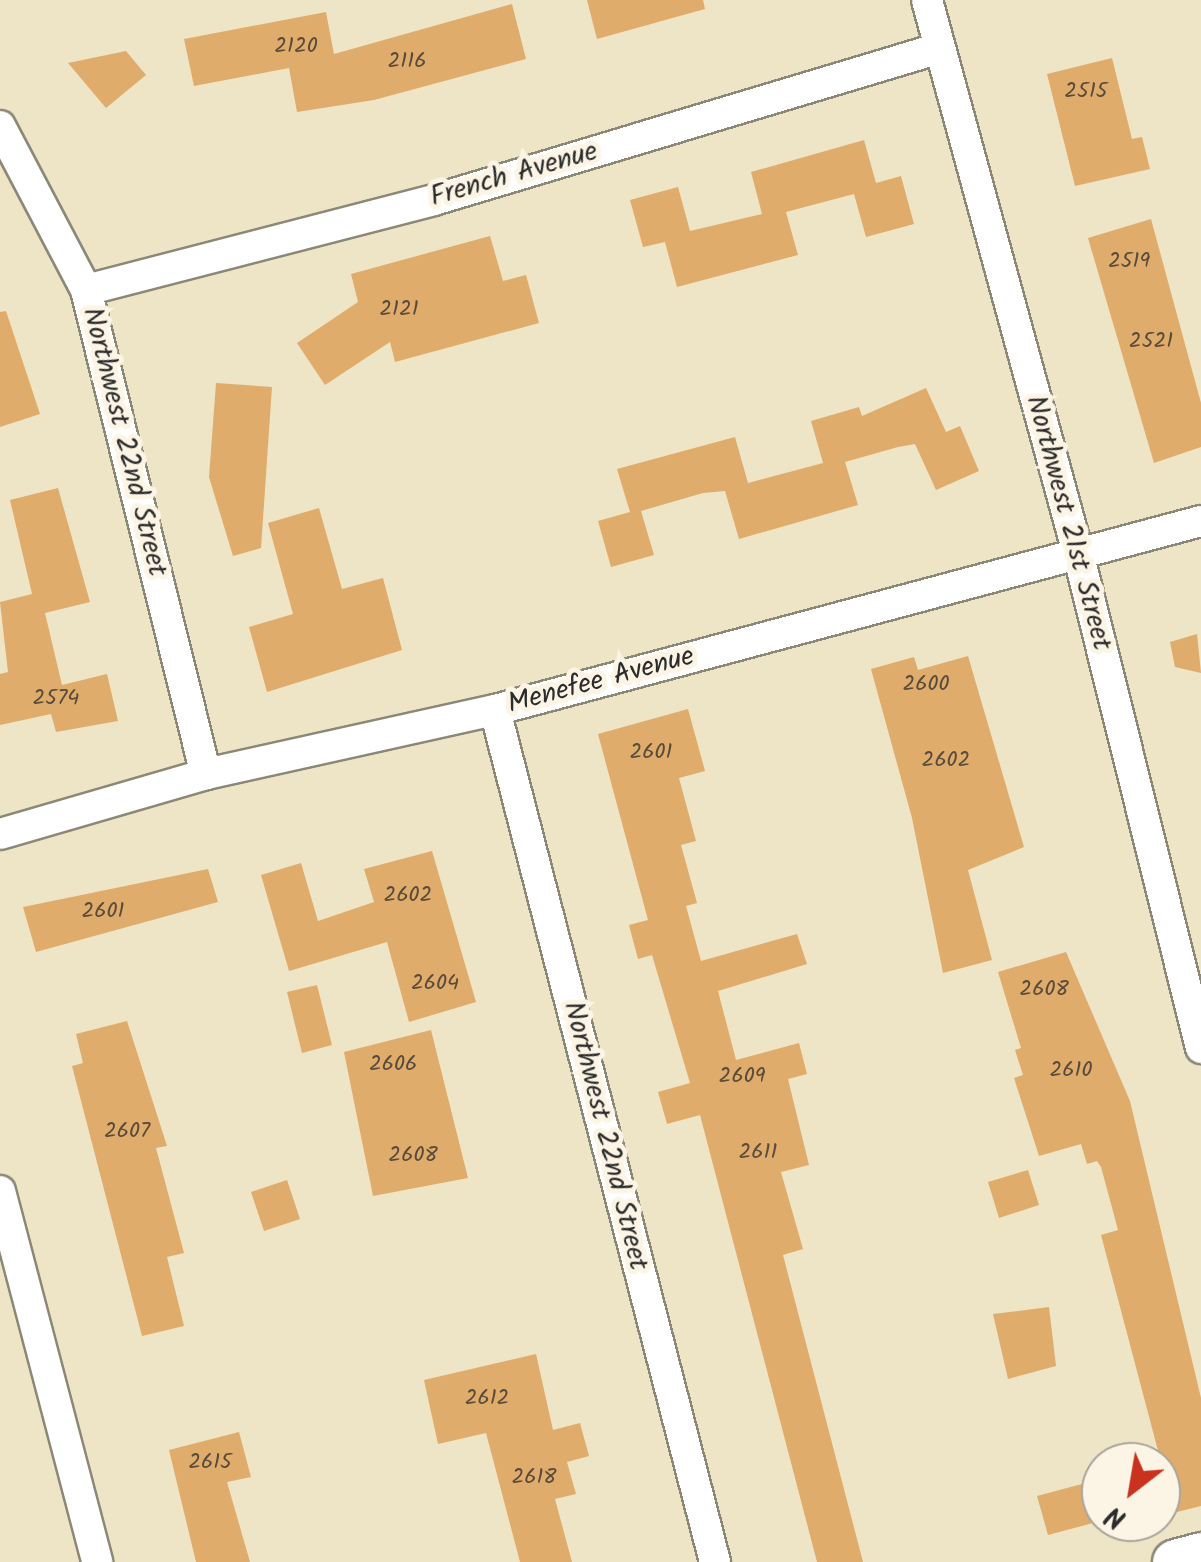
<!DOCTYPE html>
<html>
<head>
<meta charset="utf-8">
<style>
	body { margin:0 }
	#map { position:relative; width:1201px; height:1562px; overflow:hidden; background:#ede5c6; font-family:Kalam,sans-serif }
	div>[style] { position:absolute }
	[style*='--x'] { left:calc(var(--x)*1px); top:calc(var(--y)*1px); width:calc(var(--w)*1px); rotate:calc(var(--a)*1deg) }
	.building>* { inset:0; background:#e0ac6b }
	.roads { filter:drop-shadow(2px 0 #8c8878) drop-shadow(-2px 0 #8c8878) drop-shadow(0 2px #8c8878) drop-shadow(0 -2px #8c8878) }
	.minor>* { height:30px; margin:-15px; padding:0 15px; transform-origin:15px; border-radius:15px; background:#fff }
	.secondary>* { height:45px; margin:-22.5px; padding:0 22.5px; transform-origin:22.5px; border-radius:22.5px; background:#fff }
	span { translate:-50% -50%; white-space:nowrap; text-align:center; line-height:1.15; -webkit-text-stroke:10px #fcf5e5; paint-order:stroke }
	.number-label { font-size:22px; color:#584b3b }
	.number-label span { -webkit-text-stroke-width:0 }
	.street-label { font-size:28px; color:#2b2b2b }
	.north { position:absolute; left:1081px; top:1442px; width:100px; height:100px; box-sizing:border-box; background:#fcf5e5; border:2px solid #a8a49b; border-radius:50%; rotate:211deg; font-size:28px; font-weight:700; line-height:40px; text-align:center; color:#2b2b2b }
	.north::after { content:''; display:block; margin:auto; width:35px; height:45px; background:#c8321e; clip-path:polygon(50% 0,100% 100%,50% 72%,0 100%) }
</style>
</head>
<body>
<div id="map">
	<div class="building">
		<i style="clip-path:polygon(587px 0,703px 0,705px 9px,597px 39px)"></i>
		<i style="clip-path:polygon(512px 4px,526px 59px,374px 100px,297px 112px,289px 68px,194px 86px,184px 39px,326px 12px,334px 54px)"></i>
		<i style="clip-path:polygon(126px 51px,146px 75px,106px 108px,68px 63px)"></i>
		<i style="clip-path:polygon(1112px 58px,1132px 139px,1142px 137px,1150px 169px,1075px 186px,1047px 74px)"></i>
		<i style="clip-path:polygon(864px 140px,876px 183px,901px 176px,914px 224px,866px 237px,854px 194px,786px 212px,798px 255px,677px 287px,665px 242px,643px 247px,630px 200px,678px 187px,690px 231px,762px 214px,751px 172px)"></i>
		<i style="clip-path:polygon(1151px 219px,1201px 403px,1201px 447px,1154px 463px,1088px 238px)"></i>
		<i style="clip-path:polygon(490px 236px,503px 281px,526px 275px,539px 323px,395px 362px,390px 342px,325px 385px,297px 343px,358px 302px,351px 274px)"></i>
		<i style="clip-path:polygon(6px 311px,40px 414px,0 427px,0 312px)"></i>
		<i style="clip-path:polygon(216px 383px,272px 387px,261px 548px,233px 556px,209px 477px)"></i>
		<i style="clip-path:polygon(926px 388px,946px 432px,960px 426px,979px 471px,936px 490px,915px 444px,898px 447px,845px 462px,858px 505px,739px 539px,725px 491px,703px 493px,641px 511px,654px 555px,611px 567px,598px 521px,630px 512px,617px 469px,735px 437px,748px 483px,823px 463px,811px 421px,859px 407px,862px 416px)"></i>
		<i style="clip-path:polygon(58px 488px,90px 602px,45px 613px,62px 685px,107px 674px,118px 721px,56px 732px,51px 714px,0 725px,0 674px,8px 672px,0 602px,32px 594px,10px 500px)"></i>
		<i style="clip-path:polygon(319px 508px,342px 589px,383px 578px,402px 650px,267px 692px,249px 627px,293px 614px,268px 523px)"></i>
		<i style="clip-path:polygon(1197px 634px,1201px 673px,1175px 667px,1170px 642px)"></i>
		<i style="clip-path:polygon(968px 656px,1024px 847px,968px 870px,992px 960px,943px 973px,912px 818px,871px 669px,914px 657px,918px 670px)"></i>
		<i style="clip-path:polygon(688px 709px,705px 771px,679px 778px,696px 841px,681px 845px,697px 903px,686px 906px,701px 961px,797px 934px,807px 964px,718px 991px,736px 1060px,799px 1043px,807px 1074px,788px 1079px,809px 1165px,781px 1172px,803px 1249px,783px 1255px,863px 1562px,817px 1562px,700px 1115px,667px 1124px,658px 1092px,690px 1083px,652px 955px,638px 959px,629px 925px,648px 920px,598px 734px)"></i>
		<i style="clip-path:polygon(432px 851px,476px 1002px,409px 1022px,387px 942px,289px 971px,261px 875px,301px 863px,318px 921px,374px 902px,364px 869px)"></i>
		<i style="clip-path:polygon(208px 869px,218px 902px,36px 952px,23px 907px)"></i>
		<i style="clip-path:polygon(1066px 952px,1130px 1101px,1201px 1398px,1201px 1506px,1161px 1516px,1161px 1462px,1101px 1235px,1118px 1230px,1101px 1167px,1097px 1161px,1087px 1164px,1081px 1144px,1039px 1156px,1014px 1078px,1023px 1075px,1015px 1050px,1021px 1048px,998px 972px)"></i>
		<i style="clip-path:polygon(317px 985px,332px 1045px,302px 1053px,287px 992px)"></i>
		<i style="clip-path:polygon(127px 1021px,167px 1146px,156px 1148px,184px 1253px,167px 1257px,184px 1326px,142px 1336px,72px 1066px,83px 1063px,76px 1034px)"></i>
		<i style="clip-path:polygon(431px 1030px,468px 1178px,373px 1196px,344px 1052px)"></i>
		<i style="clip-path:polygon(1028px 1170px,1039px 1205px,999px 1218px,988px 1182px)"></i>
		<i style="clip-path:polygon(287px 1180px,300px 1219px,264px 1231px,251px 1192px)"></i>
		<i style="clip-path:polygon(1049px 1307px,1056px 1366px,1008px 1379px,993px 1314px)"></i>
		<i style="clip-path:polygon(536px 1354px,553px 1430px,580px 1423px,589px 1456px,567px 1462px,576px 1494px,555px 1499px,572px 1562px,520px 1562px,486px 1433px,438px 1444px,424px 1380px)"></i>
		<i style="clip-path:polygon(239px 1432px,251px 1477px,227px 1482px,250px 1562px,196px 1562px,169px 1450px)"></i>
		<i style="clip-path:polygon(1082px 1484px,1093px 1523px,1048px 1535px,1037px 1496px)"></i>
	</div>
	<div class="roads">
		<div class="minor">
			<i style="--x:927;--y:0;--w:573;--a:74.73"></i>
			<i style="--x:1078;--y:553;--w:510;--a:76.05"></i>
			<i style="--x:0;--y:126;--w:185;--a:62.3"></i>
			<i style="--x:86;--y:290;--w:499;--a:76.1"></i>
			<i style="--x:86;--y:290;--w:359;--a:-14.5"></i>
			<i style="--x:434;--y:200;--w:528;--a:-16.72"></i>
			<i style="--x:495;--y:710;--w:880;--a:75.52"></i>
			<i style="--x:0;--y:834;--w:215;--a:-16.2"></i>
			<i style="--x:206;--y:774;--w:296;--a:-12.5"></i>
			<i style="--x:495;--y:710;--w:731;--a:-14.99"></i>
			<i style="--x:0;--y:1191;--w:383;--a:75.3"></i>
		</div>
		<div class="secondary">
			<i style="--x:1175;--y:1562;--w:27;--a:-15"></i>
		</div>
	</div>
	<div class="number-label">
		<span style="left:296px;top:47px">2120</span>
		<span style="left:407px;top:62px">2116</span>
		<span style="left:1086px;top:92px">2515</span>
		<span style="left:1129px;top:262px">2519</span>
		<span style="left:399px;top:310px">2121</span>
		<span style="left:1151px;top:342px">2521</span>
		<span style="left:926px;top:685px">2600</span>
		<span style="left:56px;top:699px">2574</span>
		<span style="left:651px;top:753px">2601</span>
		<span style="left:946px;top:761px">2602</span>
		<span style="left:408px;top:896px">2602</span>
		<span style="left:103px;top:912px">2601</span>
		<span style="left:435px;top:984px">2604</span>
		<span style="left:1044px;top:990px">2608</span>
		<span style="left:393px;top:1065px">2606</span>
		<span style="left:1071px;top:1071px">2610</span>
		<span style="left:742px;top:1077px">2609</span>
		<span style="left:127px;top:1132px">2607</span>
		<span style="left:758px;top:1153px">2611</span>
		<span style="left:413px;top:1156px">2608</span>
		<span style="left:487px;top:1399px">2612</span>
		<span style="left:210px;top:1463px">2615</span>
		<span style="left:534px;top:1478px">2618</span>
	</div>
	<div class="street-label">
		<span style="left:514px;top:175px;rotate:-16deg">French Avenue</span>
		<span style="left:124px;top:442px;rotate:76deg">Northwest 22nd Street</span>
		<span style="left:1068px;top:523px;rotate:75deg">Northwest 21st Street</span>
		<span style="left:601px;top:681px;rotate:-15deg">Menefee Avenue</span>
		<span style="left:605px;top:1136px;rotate:76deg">Northwest 22nd Street</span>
	</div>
	<div class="north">N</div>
</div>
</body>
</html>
